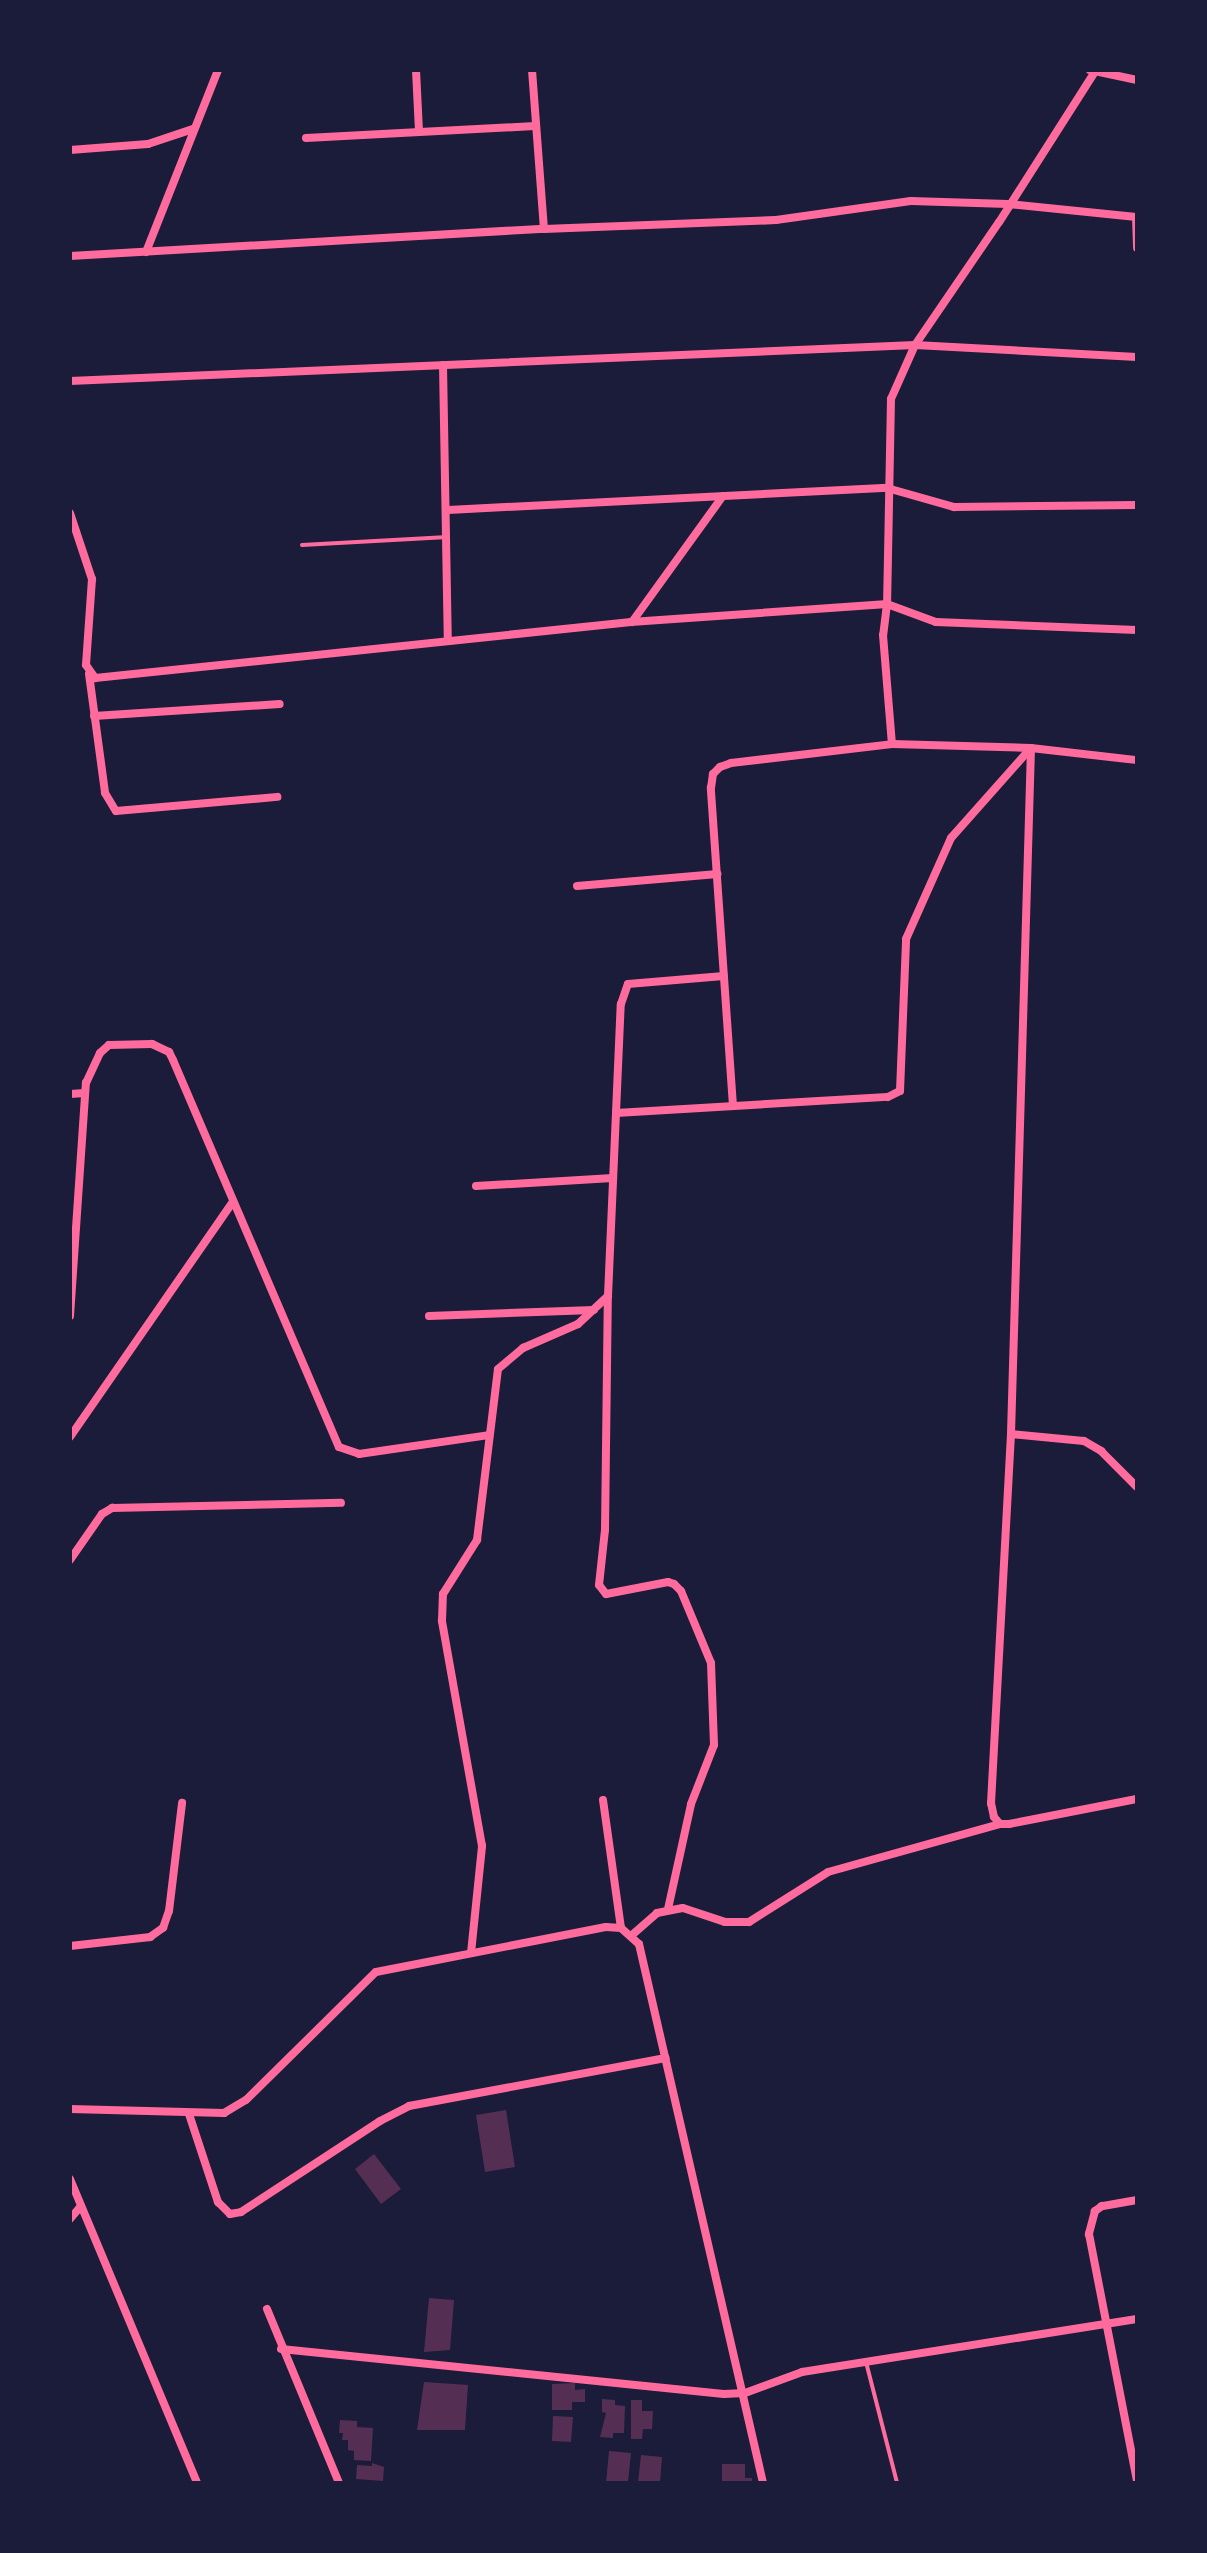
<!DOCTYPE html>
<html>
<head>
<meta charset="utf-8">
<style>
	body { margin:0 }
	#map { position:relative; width:1207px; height:2553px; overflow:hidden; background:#1b1b3a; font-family:Karla,sans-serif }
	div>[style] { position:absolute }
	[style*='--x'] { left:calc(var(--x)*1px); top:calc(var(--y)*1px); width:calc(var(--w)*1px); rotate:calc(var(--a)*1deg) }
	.building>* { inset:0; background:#542f53 }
	.service>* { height:4px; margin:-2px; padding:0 2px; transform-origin:2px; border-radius:2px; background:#ff6b9d }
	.minor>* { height:8px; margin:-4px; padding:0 4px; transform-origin:4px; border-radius:4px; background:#ff6b9d }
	span { translate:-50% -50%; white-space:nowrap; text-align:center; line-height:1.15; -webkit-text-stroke:7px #1b1b3a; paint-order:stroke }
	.frame { position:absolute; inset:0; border:72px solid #1b1b3a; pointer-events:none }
</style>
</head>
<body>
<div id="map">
	<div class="building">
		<i style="clip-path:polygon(506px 2110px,515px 2167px,485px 2172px,476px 2115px)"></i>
		<i style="clip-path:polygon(374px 2154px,401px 2189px,381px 2204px,355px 2169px)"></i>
		<i style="clip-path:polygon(429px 2298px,454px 2300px,450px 2350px,424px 2352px)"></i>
		<i style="clip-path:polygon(424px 2382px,468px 2385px,465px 2430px,417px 2430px)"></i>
		<i style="clip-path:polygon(575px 2383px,575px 2390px,585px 2389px,585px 2402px,572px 2402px,572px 2410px,552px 2410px,552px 2384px)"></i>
		<i style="clip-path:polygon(602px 2399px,615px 2400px,615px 2405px,625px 2406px,624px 2433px,613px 2433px,613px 2438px,600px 2437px,606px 2413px,602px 2412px)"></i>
		<i style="clip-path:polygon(631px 2400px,642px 2400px,642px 2411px,653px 2411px,652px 2429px,643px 2429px,642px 2439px,631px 2439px)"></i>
		<i style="clip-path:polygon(553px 2416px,573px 2417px,571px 2442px,552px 2441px)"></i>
		<i style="clip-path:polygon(340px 2420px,357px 2421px,357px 2427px,373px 2428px,371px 2461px,354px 2460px,354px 2451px,348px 2450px,348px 2440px,342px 2440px,343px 2433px,339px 2433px)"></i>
		<i style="clip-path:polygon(609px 2451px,631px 2453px,628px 2482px,606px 2483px)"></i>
		<i style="clip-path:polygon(641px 2455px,662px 2457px,660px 2483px,638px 2483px)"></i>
		<i style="clip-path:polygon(372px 2463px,384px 2467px,383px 2481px,356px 2479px,357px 2465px,372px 2466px)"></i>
		<i style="clip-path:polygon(722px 2464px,745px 2464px,745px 2478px,752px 2478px,752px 2483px,722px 2483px)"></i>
	</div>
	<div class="service">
		<i style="--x:302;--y:545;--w:146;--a:-3.1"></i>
		<i style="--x:866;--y:2362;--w:125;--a:75.6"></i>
	</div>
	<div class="minor">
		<i style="--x:416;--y:70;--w:62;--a:87.2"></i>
		<i style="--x:532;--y:70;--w:159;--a:85.7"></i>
		<i style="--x:1090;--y:70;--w:48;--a:12"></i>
		<i style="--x:1096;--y:70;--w:180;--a:122.5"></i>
		<i style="--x:999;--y:222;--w:149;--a:124.3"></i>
		<i style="--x:915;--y:345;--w:59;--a:114"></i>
		<i style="--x:891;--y:399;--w:205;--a:91.1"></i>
		<i style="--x:887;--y:604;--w:31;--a:97"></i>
		<i style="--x:883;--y:635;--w:109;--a:85.3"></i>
		<i style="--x:892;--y:744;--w:139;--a:1.6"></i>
		<i style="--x:1031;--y:748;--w:107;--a:6.5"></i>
		<i style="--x:306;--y:138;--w:229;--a:-3"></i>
		<i style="--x:70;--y:150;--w:78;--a:-4.4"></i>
		<i style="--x:148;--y:144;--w:47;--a:-18.4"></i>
		<i style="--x:146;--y:252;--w:196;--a:-68.4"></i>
		<i style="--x:70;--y:256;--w:475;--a:-3.3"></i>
		<i style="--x:544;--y:229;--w:232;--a:-2.2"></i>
		<i style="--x:776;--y:220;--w:136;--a:-8"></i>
		<i style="--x:911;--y:201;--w:97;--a:1.8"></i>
		<i style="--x:1008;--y:204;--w:129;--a:5.8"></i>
		<i style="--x:1136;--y:217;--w:31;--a:88"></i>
		<i style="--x:443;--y:365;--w:275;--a:89"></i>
		<i style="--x:70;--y:381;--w:846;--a:-2.44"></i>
		<i style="--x:915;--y:345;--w:222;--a:3.1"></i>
		<i style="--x:448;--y:510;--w:440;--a:-2.9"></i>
		<i style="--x:887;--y:488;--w:70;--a:15.8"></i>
		<i style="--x:954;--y:507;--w:183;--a:-0.6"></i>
		<i style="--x:70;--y:513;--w:70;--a:71.6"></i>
		<i style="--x:92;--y:579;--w:86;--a:94"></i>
		<i style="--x:86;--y:665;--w:16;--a:55"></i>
		<i style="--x:95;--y:678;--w:539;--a:-5.96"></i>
		<i style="--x:631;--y:622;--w:257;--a:-4"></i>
		<i style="--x:887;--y:604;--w:52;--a:20.2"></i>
		<i style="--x:936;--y:622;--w:201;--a:2.3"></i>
		<i style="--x:632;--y:622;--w:155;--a:-54.2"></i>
		<i style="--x:89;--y:674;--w:120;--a:82.3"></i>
		<i style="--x:105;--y:793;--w:21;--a:59"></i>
		<i style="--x:116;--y:811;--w:162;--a:-5"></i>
		<i style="--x:94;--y:716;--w:186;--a:-3.7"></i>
		<i style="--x:1031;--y:748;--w:686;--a:91.67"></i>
		<i style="--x:1011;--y:1434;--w:370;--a:93.1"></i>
		<i style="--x:991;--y:1803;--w:14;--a:78"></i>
		<i style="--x:994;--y:1817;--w:9;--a:49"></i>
		<i style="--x:1000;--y:1824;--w:9;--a:0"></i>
		<i style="--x:1009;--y:1824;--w:130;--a:-11.1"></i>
		<i style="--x:577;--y:886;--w:141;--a:-4.9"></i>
		<i style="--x:70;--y:1094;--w:15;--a:-4"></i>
		<i style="--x:733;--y:1106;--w:319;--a:-94"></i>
		<i style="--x:711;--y:788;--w:14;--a:-82"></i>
		<i style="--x:713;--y:774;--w:10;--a:-45"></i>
		<i style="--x:720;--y:767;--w:12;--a:-20"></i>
		<i style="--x:731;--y:763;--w:162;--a:-6.7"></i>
		<i style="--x:616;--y:1113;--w:272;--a:-3.4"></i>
		<i style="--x:888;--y:1097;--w:13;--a:-27"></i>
		<i style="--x:900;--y:1091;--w:152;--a:-87.7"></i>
		<i style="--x:906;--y:939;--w:111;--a:-66"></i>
		<i style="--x:951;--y:838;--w:120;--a:-48.4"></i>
		<i style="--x:476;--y:1186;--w:137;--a:-3.3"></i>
		<i style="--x:70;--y:1316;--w:234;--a:-86.1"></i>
		<i style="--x:86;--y:1083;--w:33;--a:-65"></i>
		<i style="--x:100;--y:1053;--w:12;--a:-42"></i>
		<i style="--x:109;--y:1045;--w:43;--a:-1.3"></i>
		<i style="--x:152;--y:1044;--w:19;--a:25"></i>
		<i style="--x:169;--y:1052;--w:9;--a:63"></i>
		<i style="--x:173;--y:1060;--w:421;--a:66.8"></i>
		<i style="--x:339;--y:1447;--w:21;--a:19"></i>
		<i style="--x:359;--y:1454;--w:131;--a:-8.3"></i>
		<i style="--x:429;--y:1316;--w:165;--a:-2.1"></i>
		<i style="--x:1011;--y:1434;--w:73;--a:5.5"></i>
		<i style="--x:1084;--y:1441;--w:20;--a:30"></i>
		<i style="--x:1101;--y:1451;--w:51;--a:45"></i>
		<i style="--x:70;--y:1437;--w:286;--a:-55.3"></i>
		<i style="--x:70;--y:1560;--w:56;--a:-55.2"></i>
		<i style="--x:102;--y:1514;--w:12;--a:-31"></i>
		<i style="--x:112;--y:1508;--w:229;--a:-1.3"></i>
		<i style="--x:603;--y:1800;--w:129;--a:82"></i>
		<i style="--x:668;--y:1909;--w:107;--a:-77.6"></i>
		<i style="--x:691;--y:1804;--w:63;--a:-68.7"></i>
		<i style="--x:714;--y:1745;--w:82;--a:-92.1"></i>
		<i style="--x:711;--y:1663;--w:78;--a:-112.6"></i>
		<i style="--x:681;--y:1591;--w:10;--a:-135"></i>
		<i style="--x:674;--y:1584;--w:6;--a:-162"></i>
		<i style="--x:668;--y:1582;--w:63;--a:169"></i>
		<i style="--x:606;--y:1594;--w:11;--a:-128"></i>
		<i style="--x:599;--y:1585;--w:55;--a:-83.8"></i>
		<i style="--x:605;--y:1530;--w:234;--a:-89.3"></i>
		<i style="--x:608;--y:1296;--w:292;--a:-87.5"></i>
		<i style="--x:621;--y:1004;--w:21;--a:-71"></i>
		<i style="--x:628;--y:984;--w:96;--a:-4.8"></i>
		<i style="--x:632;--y:1935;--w:33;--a:-41"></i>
		<i style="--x:657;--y:1913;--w:26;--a:-11"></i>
		<i style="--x:683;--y:1908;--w:44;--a:18.4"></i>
		<i style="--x:725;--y:1922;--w:24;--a:0"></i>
		<i style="--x:749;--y:1922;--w:93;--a:-32.3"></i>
		<i style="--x:828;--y:1872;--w:179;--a:-15.6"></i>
		<i style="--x:70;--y:1946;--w:81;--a:-6.4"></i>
		<i style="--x:150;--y:1937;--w:16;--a:-35"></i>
		<i style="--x:163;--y:1928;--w:18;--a:-71"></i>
		<i style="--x:169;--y:1911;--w:109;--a:-83.1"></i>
		<i style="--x:471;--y:1953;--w:108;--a:-84.1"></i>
		<i style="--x:482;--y:1846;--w:229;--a:-100.1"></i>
		<i style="--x:442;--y:1621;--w:27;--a:-88"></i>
		<i style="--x:443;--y:1594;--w:64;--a:-57.8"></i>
		<i style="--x:477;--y:1540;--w:172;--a:-83"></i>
		<i style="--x:498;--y:1369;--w:33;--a:-40"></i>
		<i style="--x:523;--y:1348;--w:60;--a:-23.6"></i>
		<i style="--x:578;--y:1324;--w:41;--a:-43"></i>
		<i style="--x:70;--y:2109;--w:154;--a:1.5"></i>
		<i style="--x:224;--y:2113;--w:26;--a:-31"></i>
		<i style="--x:246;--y:2100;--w:182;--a:-44.6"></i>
		<i style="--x:376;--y:1972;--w:234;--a:-11.1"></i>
		<i style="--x:606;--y:1927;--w:15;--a:4"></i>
		<i style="--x:621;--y:1928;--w:24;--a:42"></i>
		<i style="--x:639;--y:1944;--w:553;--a:77.04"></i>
		<i style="--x:189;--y:2114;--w:93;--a:71.8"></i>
		<i style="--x:218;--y:2202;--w:17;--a:45"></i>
		<i style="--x:230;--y:2214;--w:11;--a:-10"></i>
		<i style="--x:241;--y:2212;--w:166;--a:-33.2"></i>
		<i style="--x:380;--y:2121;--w:33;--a:-27"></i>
		<i style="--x:409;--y:2106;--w:261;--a:-10.6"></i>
		<i style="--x:70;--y:2179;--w:329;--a:67.3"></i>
		<i style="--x:1137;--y:2200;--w:36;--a:170"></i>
		<i style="--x:1102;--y:2206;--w:9;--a:144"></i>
		<i style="--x:1095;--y:2211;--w:24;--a:105"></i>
		<i style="--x:1089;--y:2234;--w:253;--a:79"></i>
		<i style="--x:70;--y:2219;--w:17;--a:-50"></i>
		<i style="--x:267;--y:2309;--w:188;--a:67.5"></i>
		<i style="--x:281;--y:2349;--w:445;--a:5.8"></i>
		<i style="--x:724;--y:2394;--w:21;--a:-3"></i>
		<i style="--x:745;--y:2393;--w:61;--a:-20.2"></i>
		<i style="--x:802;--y:2372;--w:339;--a:-9"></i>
	</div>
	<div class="frame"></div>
</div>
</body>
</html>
